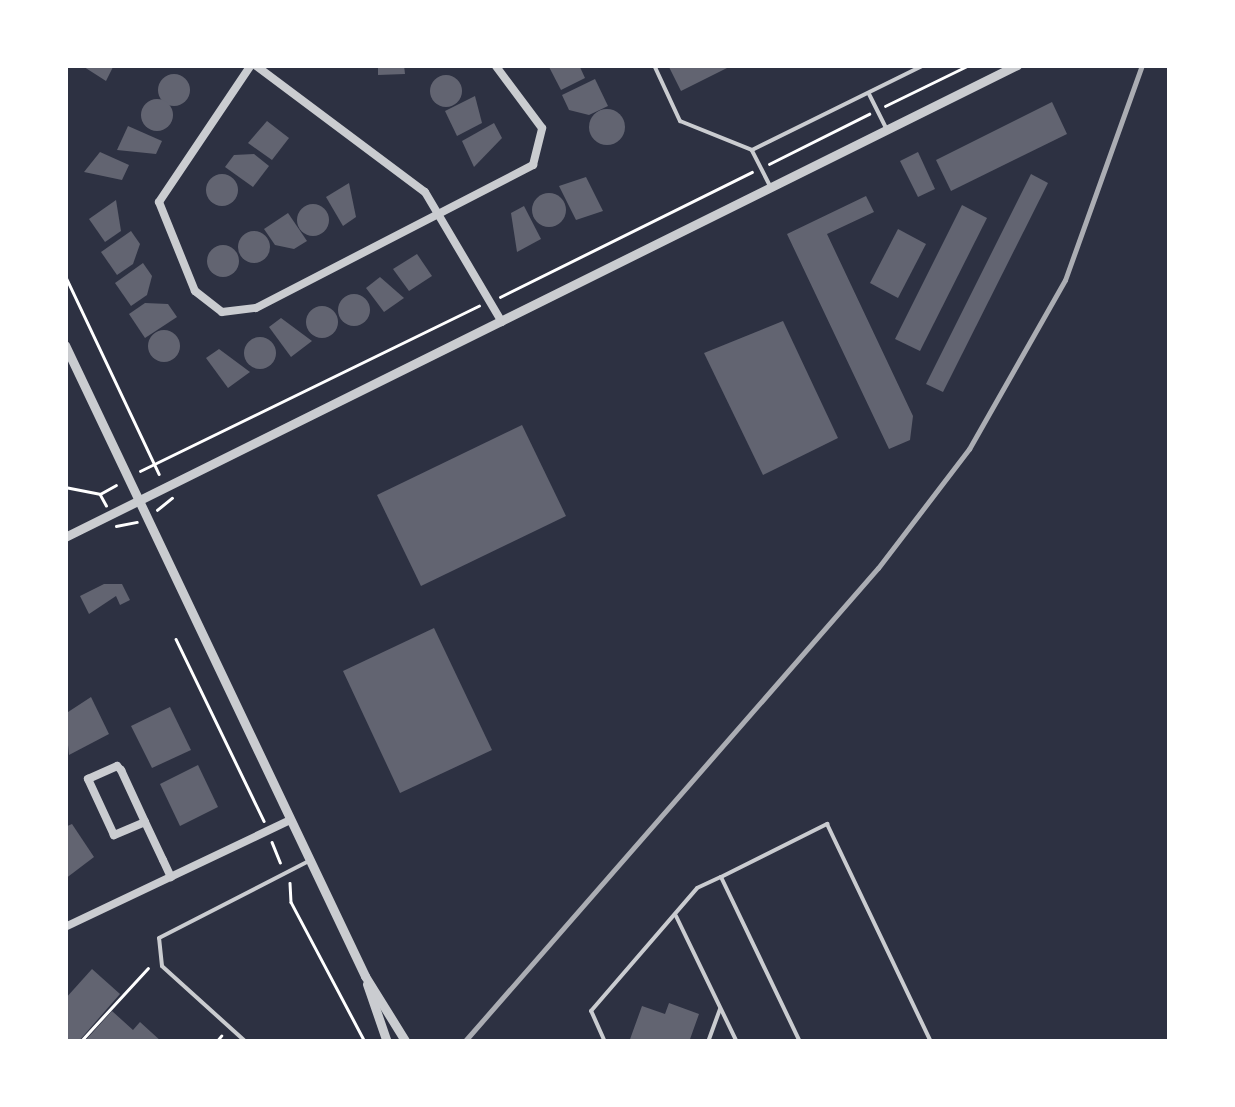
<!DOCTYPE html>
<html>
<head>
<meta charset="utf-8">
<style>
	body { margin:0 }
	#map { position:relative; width:1235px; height:1107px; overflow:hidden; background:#2d3142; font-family:Montserrat,sans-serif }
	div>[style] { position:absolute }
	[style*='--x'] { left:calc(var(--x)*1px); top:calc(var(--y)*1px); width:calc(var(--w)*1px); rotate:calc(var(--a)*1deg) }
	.building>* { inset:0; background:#626471 }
	.round { border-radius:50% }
	.path>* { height:2.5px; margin:-1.25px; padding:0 1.25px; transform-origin:1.25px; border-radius:1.25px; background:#fff }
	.service>* { height:4px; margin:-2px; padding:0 2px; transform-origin:2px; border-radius:2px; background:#caccd0 }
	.minor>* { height:8px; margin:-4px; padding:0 4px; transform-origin:4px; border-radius:4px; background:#caccd0 }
	.tertiary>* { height:9px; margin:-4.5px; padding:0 4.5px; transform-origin:4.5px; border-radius:4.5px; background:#caccd0 }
	.rail>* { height:5px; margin:-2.5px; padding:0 2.5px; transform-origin:2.5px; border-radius:2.5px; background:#abadb3 }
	span { translate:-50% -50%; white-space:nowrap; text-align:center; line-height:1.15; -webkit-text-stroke:10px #fff; paint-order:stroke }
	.frame { position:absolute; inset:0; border:68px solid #fff; pointer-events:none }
</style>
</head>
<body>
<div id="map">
	<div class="building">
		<i style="clip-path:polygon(81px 65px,114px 65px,106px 81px)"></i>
		<i style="clip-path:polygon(378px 65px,404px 65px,405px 74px,378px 75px)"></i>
		<i style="clip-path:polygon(548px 65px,579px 65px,585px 78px,561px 90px)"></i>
		<i style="clip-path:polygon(668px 65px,733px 65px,681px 91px)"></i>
		<i class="round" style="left:158px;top:74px;width:32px;height:32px"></i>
		<i class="round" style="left:430px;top:75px;width:32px;height:32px"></i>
		<i style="clip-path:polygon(595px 79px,608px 106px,589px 115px,569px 110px,562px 95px)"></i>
		<i style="clip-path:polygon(475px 96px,482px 123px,457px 136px,445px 111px)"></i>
		<i class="round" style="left:141px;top:99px;width:32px;height:32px"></i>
		<i style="clip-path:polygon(1052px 102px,1067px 134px,951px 191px,936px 160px)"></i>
		<i class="round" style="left:589px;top:109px;width:36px;height:36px"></i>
		<i style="clip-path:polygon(267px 121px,289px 138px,272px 160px,248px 143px)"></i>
		<i style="clip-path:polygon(494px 123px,502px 138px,474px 167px,462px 141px)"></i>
		<i style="clip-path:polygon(128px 126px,162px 141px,156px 154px,117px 150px)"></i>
		<i style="clip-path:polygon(100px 152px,129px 165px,122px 180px,84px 172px)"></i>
		<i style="clip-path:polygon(918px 152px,935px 189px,918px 197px,900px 161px)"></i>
		<i style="clip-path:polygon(254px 154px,269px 166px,253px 187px,225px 167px,234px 155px)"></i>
		<i style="clip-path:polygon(1031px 174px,1048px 183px,943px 392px,926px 384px)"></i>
		<i class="round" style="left:206px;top:174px;width:32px;height:32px"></i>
		<i style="clip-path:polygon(586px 177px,603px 211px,576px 220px,559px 186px)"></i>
		<i style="clip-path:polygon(349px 183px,356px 217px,343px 226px,326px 197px)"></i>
		<i class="round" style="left:532px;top:193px;width:34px;height:34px"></i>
		<i style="clip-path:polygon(866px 196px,874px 212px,827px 234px,913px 416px,910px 440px,889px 449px,787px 234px)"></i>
		<i style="clip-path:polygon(116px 200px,121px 231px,105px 242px,89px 219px)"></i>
		<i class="round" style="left:297px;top:204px;width:32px;height:32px"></i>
		<i style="clip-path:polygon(962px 205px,987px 218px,920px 351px,895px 339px)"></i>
		<i style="clip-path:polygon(524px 206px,541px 239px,517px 252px,511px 213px)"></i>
		<i style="clip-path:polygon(288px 213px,307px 241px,294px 249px,275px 245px,264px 229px)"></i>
		<i style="clip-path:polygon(898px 229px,926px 244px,898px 298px,870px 283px)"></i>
		<i class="round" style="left:238px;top:231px;width:32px;height:32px"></i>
		<i style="clip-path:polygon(131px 231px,140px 244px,133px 264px,117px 275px,101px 252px)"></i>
		<i class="round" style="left:207px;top:245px;width:32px;height:32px"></i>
		<i style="clip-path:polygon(417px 254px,432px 276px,409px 291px,393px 269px)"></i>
		<i style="clip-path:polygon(143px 263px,152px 276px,147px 295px,131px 306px,115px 283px)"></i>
		<i style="clip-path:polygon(380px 277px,404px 298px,384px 312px,366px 288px)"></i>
		<i class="round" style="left:338px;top:294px;width:32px;height:32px"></i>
		<i style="clip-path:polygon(145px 303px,168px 304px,177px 317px,145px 338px,129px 314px)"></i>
		<i class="round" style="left:306px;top:306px;width:32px;height:32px"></i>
		<i style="clip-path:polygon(281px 318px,312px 341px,291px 357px,269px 327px)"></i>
		<i style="clip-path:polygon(783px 321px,838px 438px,763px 475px,704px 353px)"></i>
		<i class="round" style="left:148px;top:330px;width:32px;height:32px"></i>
		<i class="round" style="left:244px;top:337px;width:32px;height:32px"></i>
		<i style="clip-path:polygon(219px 349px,250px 372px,228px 388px,206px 358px)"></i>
		<i style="clip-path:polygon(522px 425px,566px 516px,421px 586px,377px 495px)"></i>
		<i style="clip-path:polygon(104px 584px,122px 584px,130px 600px,120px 605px,116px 596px,89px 614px,80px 596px)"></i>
		<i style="clip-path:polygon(434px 628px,492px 750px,400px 793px,343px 671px)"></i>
		<i style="clip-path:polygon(91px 697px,109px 734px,69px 755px,65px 714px)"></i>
		<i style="clip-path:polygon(170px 707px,191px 750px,152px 768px,131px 726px)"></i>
		<i style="clip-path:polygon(198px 765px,218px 807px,180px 826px,160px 784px)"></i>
		<i style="clip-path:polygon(72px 824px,94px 857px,65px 879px,65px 827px)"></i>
		<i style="clip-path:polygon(92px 969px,120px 994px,78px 1042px,65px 1042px,65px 999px)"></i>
		<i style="clip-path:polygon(669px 1003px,699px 1014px,689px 1042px,629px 1042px,642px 1006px,665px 1014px)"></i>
		<i style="clip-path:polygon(112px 1011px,133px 1030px,140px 1022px,162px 1042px,84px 1042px)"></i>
	</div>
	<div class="path">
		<i style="--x:885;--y:106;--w:93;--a:-26"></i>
		<i style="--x:769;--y:164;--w:112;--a:-26.6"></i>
		<i style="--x:65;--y:275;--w:220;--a:64.7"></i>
		<i style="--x:500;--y:297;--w:281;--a:-26.4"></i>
		<i style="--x:140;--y:471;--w:377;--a:-26"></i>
		<i style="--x:65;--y:487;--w:36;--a:11"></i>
		<i style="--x:100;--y:494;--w:13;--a:61"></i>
		<i style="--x:100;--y:494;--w:18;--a:-29"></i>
		<i style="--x:157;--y:510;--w:19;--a:-39"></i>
		<i style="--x:116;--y:526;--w:21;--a:-11"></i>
		<i style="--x:176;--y:639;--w:202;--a:64.2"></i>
		<i style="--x:272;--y:842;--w:22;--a:68"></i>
		<i style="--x:290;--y:883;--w:19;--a:87"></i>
		<i style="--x:291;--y:902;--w:158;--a:62.1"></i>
		<i style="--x:80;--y:1042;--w:100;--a:-47.4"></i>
		<i style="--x:216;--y:1042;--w:8;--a:-50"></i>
	</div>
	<div class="service">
		<i style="--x:654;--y:65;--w:62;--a:65.1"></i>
		<i style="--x:680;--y:121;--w:78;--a:21.9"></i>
		<i style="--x:869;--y:94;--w:40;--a:63.4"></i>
		<i style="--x:769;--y:184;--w:38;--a:-117"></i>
		<i style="--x:752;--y:150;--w:192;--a:-26.3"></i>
		<i style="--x:721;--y:877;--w:119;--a:-26.6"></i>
		<i style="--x:827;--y:824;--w:242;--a:64.5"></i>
		<i style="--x:676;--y:916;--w:140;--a:64.2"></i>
		<i style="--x:246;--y:1042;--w:113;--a:-137.9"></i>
		<i style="--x:162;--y:966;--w:28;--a:-96"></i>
		<i style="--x:159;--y:938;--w:169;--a:-27.2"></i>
		<i style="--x:605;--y:1042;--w:34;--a:-114"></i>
		<i style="--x:591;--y:1011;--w:162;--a:-49.2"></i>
		<i style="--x:697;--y:888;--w:26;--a:-25"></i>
		<i style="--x:721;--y:877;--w:183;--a:64.4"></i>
		<i style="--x:708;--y:1042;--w:35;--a:-70"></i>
	</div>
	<div class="minor">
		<i style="--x:251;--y:65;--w:165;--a:123.9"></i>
		<i style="--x:159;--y:202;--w:96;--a:68"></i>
		<i style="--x:195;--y:291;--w:34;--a:38"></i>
		<i style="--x:222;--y:312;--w:34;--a:-7"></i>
		<i style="--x:256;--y:308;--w:312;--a:-27.3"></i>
		<i style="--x:533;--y:165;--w:38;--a:-76"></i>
		<i style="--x:542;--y:128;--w:79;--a:-126.7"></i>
		<i style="--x:255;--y:65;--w:212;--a:36.8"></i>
		<i style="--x:425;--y:192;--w:151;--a:59.4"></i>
		<i style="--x:145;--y:822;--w:34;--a:157"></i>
		<i style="--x:114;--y:835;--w:62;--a:-114.9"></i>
		<i style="--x:88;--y:779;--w:32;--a:-24"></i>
		<i style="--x:117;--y:766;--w:6;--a:45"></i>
		<i style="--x:121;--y:770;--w:57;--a:65.2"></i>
		<i style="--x:145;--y:822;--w:42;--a:64.7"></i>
		<i style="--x:163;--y:860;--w:19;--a:65"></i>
		<i style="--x:65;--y:927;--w:249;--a:-25.4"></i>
	</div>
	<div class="tertiary">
		<i style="--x:65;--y:345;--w:699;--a:64.57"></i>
		<i style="--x:365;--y:976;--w:78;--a:58.2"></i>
		<i style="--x:65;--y:537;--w:1063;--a:-26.37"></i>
		<i style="--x:367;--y:984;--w:61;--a:71"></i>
	</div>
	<div class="rail">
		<i style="--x:464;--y:1042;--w:629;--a:-48.87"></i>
		<i style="--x:878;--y:568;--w:150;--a:-52.6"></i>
		<i style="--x:969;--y:449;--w:194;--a:-60.4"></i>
		<i style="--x:1065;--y:280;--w:228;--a:-70.3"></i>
	</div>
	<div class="frame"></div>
</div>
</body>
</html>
